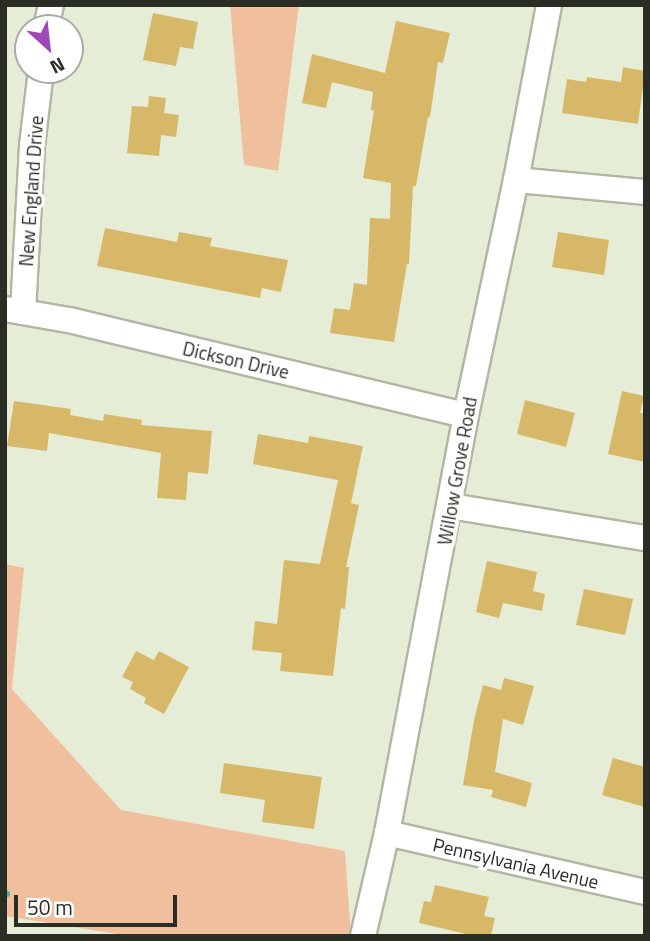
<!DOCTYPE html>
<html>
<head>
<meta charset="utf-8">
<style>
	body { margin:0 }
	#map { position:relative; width:650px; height:941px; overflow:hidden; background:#e6edd7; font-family:"Titillium Web",sans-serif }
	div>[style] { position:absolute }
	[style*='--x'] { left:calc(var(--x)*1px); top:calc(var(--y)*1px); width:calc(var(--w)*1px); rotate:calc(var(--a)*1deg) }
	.green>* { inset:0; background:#f0c09e }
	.stream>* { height:6px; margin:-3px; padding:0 3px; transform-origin:3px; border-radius:3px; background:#3db6ac }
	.building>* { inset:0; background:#d7b868 }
	.roads { filter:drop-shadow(2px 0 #b0b7a2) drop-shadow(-2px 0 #b0b7a2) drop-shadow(0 2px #b0b7a2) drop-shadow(0 -2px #b0b7a2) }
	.minor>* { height:24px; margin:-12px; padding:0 12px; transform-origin:12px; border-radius:12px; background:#fff }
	span { translate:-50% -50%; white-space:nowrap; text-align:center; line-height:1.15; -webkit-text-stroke:7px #fff; paint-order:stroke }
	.street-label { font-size:19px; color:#2a2d24 }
	.frame { position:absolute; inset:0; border:7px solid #2a2d24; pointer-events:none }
	.north { position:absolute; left:14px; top:14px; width:70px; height:70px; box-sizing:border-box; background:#fff; border:2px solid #aaaba7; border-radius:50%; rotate:153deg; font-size:19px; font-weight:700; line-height:28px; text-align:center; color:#2a2d24 }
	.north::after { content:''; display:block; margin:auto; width:24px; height:32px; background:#9e49b7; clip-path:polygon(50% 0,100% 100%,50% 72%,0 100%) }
	.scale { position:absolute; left:14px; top:895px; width:163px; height:32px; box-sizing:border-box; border:4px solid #2a2d24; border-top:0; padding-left:9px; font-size:21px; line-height:24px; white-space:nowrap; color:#2a2d24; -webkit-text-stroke:5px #fff; paint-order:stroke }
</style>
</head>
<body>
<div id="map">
	<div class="green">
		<i style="clip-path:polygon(230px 5px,299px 5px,278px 171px,244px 165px)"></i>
		<i style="clip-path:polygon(5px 564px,24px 568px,12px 689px,121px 810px,345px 851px,351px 936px,130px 936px,5px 916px)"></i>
	</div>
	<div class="stream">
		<i style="--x:5;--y:894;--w:2;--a:0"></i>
	</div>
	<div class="building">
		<i style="clip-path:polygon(153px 13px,198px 22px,193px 49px,180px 47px,176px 66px,143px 60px)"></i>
		<i style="clip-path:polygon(396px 21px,450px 33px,443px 63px,438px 62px,430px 117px,428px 117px,416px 186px,413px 186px,409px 264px,407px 264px,394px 342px,330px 333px,334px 308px,350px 310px,354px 283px,367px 285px,370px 218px,390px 219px,391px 183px,363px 178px,374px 111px,371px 110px,373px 92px,332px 82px,326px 108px,302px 103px,312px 54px,385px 73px)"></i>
		<i style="clip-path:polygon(623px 67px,645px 71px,638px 124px,562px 113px,567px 79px,586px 82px,587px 77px,621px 82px)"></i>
		<i style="clip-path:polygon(149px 96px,166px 98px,164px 113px,179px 115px,176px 137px,161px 135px,159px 156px,127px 153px,132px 106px,148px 107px)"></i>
		<i style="clip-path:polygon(105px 228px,177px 242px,179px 232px,212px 238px,210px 246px,288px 260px,281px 292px,262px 288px,260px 298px,97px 266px)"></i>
		<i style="clip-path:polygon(558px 232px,609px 240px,604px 275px,552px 267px)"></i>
		<i style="clip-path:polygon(622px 391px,644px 396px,640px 413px,645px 413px,645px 462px,608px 454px)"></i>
		<i style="clip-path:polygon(525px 400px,575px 413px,566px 447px,517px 434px)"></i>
		<i style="clip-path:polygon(14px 401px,71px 409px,70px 415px,103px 421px,104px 414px,142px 420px,141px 425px,212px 431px,208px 474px,188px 472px,186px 500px,157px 498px,161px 453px,49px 433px,47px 451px,7px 446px)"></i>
		<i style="clip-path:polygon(258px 434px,308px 443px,309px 436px,363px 446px,351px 503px,359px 505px,346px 567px,349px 567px,345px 609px,341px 608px,333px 676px,280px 671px,282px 653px,252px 650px,255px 621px,277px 624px,284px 560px,320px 564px,338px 480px,253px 464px)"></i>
		<i style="clip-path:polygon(487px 561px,537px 572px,533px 591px,545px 594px,542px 611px,503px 603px,499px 618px,476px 612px)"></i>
		<i style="clip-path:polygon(584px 589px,633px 599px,625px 635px,576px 625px)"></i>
		<i style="clip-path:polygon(136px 651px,154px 660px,159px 651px,189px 667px,164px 714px,144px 703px,146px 698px,130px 689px,133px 682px,122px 677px)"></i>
		<i style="clip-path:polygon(504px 678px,534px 686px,523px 725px,503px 719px,495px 772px,532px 783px,526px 807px,491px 797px,493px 790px,463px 785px,474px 720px,483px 685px,501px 690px)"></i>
		<i style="clip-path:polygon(613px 758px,645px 767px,645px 807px,602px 795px)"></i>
		<i style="clip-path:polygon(224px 763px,322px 777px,314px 829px,262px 822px,265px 800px,220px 793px)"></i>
		<i style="clip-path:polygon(435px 885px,489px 897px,484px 916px,495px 918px,491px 936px,475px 936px,419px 923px,424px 901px,431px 902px)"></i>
	</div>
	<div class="roads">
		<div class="minor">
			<i style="--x:46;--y:28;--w:24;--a:-78"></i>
			<i style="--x:516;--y:180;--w:130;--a:5.3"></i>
			<i style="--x:5;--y:309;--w:65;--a:9.8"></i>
			<i style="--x:69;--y:320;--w:408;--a:13.5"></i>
			<i style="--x:23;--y:312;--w:166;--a:-86.9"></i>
			<i style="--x:32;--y:146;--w:77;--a:-83.2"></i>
			<i style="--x:451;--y:506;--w:197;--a:9.4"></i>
			<i style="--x:387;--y:833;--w:265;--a:12.9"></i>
			<i style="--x:363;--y:936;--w:106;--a:-76.9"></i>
			<i style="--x:387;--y:833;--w:425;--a:-79.3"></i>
			<i style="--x:466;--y:415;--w:240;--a:-78"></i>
			<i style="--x:516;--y:180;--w:178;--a:-79.3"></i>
		</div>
	</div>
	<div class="street-label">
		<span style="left:31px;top:191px;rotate:-86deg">New England Drive</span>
		<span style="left:236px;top:360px;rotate:13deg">Dickson Drive</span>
		<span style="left:457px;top:471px;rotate:-80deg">Willow Grove Road</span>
		<span style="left:516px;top:863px;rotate:13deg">Pennsylvania Avenue</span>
	</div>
	<div class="frame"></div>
	<div class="north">N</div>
	<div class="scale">50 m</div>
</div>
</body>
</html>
